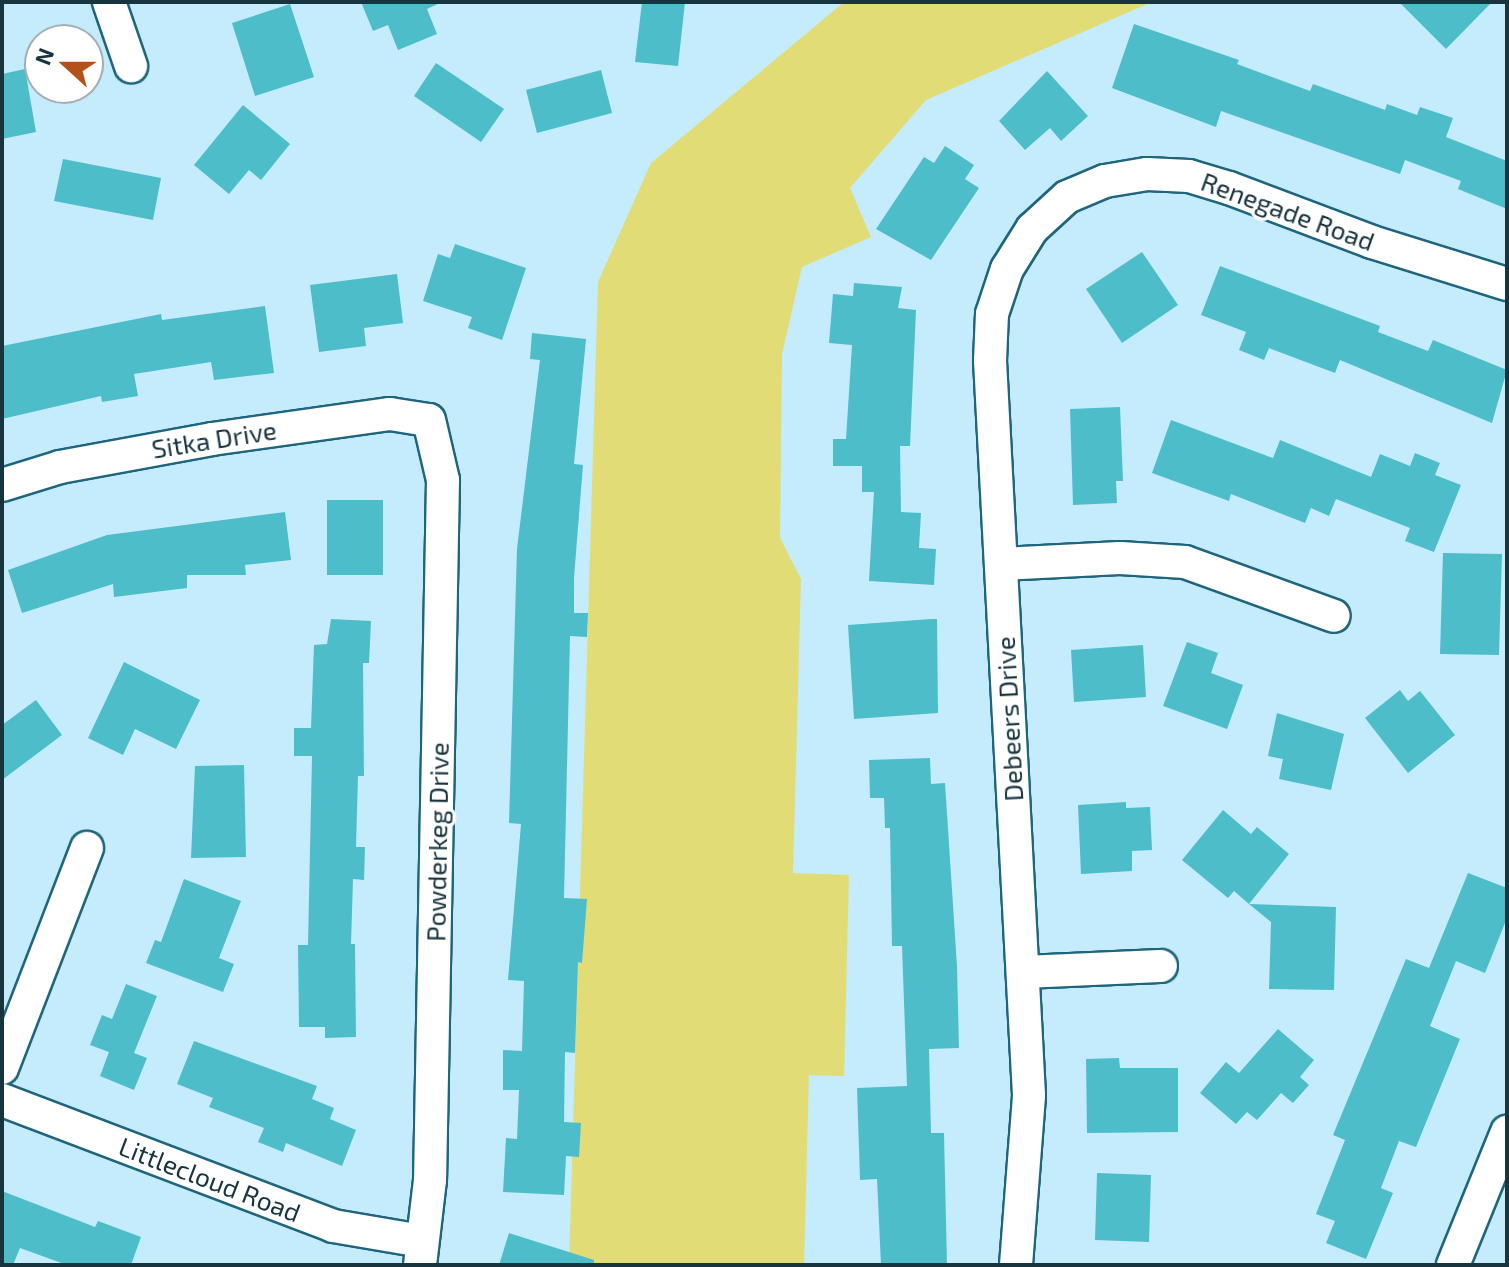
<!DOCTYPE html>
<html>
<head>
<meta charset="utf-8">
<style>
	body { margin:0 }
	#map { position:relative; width:1509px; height:1267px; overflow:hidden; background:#c4ecfd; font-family:"Exo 2",sans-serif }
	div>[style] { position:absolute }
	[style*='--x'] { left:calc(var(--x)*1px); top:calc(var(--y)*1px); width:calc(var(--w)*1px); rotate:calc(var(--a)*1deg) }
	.green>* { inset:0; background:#e2dc76 }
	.building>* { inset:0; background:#4ebdca }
	.roads { filter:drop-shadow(2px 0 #1e657d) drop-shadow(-2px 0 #1e657d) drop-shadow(0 2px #1e657d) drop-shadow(0 -2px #1e657d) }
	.minor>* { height:32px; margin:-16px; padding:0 16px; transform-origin:16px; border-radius:16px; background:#fff }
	span { translate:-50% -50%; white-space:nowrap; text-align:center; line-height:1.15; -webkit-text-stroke:7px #fff; paint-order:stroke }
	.street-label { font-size:26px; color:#18343f }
	.frame { position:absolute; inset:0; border:4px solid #18343f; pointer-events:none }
	.north { position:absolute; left:24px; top:24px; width:80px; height:80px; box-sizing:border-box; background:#fff; border:2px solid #a3aeb2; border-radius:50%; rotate:291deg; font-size:22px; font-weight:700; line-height:32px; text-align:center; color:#18343f }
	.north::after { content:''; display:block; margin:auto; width:28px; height:36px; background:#b45118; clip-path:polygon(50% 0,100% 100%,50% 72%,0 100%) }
</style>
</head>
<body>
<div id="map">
	<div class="green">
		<i style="clip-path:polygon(844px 2px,1152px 2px,926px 100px,850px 188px,871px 237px,802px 267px,782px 354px,780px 538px,801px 579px,793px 873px,849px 875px,844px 1076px,809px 1075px,804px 1265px,569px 1265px,598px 282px,651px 163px)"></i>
	</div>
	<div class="building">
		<i style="clip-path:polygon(361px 2px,442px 2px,427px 9px,437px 34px,398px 50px,388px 25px,373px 31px)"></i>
		<i style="clip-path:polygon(642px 2px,685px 2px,678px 66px,635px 62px)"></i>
		<i style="clip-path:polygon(1399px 2px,1492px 2px,1446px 49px)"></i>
		<i style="clip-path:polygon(290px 4px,314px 77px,255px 96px,232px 23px)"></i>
		<i style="clip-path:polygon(1134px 24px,1239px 60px,1237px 64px,1310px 91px,1313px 84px,1385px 110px,1387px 104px,1417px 115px,1420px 107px,1453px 118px,1446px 137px,1507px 161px,1507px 209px,1458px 189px,1461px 181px,1405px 160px,1400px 174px,1221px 111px,1216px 127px,1112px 88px)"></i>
		<i style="clip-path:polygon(436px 63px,504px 109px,481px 142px,414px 96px)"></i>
		<i style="clip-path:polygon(25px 69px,36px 132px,2px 139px,2px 74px)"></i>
		<i style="clip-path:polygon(601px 70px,612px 113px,537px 133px,526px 90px)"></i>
		<i style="clip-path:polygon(1047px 71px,1088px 116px,1061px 141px,1050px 128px,1025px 150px,999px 121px)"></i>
		<i style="clip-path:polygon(243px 105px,290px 144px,261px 180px,249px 170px,229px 194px,194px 165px)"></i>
		<i style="clip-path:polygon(945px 146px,974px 165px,965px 179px,979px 188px,931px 260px,876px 229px,924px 157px,934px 163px)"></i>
		<i style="clip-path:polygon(63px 159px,161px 178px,153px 220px,54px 201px)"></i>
		<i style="clip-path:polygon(455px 244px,526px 268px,502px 340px,468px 328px,472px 317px,423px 301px,438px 254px,450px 258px)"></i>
		<i style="clip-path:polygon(1142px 252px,1178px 305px,1122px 343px,1086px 289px)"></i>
		<i style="clip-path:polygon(1220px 266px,1380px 326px,1378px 332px,1428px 351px,1433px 340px,1507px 370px,1492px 423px,1340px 360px,1335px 373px,1269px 348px,1264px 360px,1239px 350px,1246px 332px,1201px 315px)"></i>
		<i style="clip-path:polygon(397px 274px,403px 323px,364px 328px,366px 346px,319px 352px,310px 285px)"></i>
		<i style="clip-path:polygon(854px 283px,902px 287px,898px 308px,916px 310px,910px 446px,900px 446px,901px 512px,921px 513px,919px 548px,936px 549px,934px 585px,869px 581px,874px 492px,862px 492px,862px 466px,833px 466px,833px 439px,846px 439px,852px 345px,829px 343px,833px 294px,853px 296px)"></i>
		<i style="clip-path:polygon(265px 306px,274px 373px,214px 380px,211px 362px,134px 374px,138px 396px,102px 402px,101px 396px,2px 419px,2px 346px,161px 314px,162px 320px)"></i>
		<i style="clip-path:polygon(532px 333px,586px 339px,574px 464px,583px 465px,574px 578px,574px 613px,588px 613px,587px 637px,570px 636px,564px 898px,587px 899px,582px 963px,578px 962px,575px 1053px,565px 1052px,564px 1122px,581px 1123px,579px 1157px,566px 1156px,564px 1195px,503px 1192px,506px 1138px,517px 1139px,519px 1090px,503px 1090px,503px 1050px,522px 1051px,524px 981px,508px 980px,521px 824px,509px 823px,517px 549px,540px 360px,530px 359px)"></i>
		<i style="clip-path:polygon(1120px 407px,1123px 481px,1116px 481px,1117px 503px,1073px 505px,1070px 409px)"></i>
		<i style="clip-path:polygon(1171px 420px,1273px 458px,1280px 440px,1371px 477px,1380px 454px,1410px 466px,1415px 453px,1440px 463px,1435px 475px,1461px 485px,1434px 552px,1405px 541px,1410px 528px,1336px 499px,1329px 516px,1311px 508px,1305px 523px,1231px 494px,1229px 501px,1152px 473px)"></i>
		<i style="clip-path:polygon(327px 500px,383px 500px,383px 575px,327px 575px)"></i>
		<i style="clip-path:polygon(285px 512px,291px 560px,245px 565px,246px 575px,187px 575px,187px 588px,114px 597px,113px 584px,22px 613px,8px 570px,107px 535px)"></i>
		<i style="clip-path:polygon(1443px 553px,1502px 554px,1499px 655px,1440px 654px)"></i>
		<i style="clip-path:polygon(331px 619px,371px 621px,369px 663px,363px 663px,364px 776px,358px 776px,356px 847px,365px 847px,364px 880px,353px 879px,351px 944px,355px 944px,356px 1037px,325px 1038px,325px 1027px,299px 1027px,298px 945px,308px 945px,312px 756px,294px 756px,294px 728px,311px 728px,314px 645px,327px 644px)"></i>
		<i style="clip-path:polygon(931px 619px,937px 619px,938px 713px,854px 719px,848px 625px)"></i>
		<i style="clip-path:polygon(1187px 642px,1218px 653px,1211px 673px,1243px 685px,1227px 729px,1163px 706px)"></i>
		<i style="clip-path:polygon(1143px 645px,1146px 697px,1074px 702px,1071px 650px)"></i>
		<i style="clip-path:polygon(124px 662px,200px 700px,176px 749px,135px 729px,123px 755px,88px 738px)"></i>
		<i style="clip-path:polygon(1400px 690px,1408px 701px,1420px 691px,1455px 735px,1408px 773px,1365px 718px)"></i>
		<i style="clip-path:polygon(36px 700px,62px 735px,2px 780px,2px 725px)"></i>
		<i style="clip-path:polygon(1277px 713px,1344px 734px,1331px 790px,1279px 779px,1283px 759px,1268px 756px)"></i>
		<i style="clip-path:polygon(930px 758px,931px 784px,945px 783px,957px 966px,959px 1048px,929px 1049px,931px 1133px,944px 1133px,947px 1265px,881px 1265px,877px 1179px,860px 1180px,857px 1088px,907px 1086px,902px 946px,892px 946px,890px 828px,885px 828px,884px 798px,870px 798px,869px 760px)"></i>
		<i style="clip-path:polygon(244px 765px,246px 857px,191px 858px,195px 766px)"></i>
		<i style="clip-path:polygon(1126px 802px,1126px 808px,1150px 807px,1152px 850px,1132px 851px,1132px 871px,1081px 874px,1078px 805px)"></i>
		<i style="clip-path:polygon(1223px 810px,1251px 834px,1257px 827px,1289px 854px,1249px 904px,1234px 891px,1228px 898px,1182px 860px)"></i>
		<i style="clip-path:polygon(1468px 873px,1507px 888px,1507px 918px,1485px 973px,1456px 961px,1430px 1026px,1460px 1039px,1416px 1147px,1399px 1141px,1381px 1188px,1393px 1193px,1366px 1259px,1326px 1243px,1335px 1221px,1316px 1214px,1345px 1140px,1333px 1135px,1406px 959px,1429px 968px)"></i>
		<i style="clip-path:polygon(184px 879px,241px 901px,219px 958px,234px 964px,223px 992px,146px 963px,155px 940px,161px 942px)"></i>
		<i style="clip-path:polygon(1249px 904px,1336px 907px,1334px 990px,1269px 989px,1271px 922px)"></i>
		<i style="clip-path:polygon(126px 984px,157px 996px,134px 1053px,147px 1058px,134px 1090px,100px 1076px,109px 1052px,90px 1045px,102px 1015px,112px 1019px)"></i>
		<i style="clip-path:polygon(1278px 1029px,1314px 1060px,1300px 1077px,1309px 1085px,1293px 1103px,1281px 1093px,1257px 1120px,1247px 1112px,1236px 1124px,1200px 1093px,1226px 1062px,1239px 1073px)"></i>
		<i style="clip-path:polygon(194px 1041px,317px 1086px,312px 1099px,334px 1108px,330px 1119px,356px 1130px,342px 1166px,286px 1143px,283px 1152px,258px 1142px,264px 1128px,209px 1107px,213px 1098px,177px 1084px)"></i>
		<i style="clip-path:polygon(1119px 1058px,1120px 1068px,1178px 1068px,1178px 1132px,1087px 1133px,1086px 1059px)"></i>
		<i style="clip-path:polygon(1097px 1173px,1151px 1175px,1149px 1242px,1095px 1240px)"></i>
		<i style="clip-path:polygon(2px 1191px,95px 1227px,98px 1221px,141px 1237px,131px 1265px,67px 1265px,20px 1248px,13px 1265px,2px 1265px)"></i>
		<i style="clip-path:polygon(509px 1233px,594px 1260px,594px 1265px,499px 1265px)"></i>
	</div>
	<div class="roads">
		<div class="minor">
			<i style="--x:109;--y:2;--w:68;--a:71"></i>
			<i style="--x:2;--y:485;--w:61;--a:-17.2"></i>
			<i style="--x:60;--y:467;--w:155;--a:-10.4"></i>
			<i style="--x:212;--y:439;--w:180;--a:-8"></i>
			<i style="--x:390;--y:414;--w:39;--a:9"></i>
			<i style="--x:429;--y:420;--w:62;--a:76.9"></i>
			<i style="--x:443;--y:480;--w:700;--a:91.06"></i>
			<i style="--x:430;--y:1180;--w:86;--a:96.7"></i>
			<i style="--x:1001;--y:564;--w:119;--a:-2.9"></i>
			<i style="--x:1120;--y:558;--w:65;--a:3.5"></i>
			<i style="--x:1185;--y:562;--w:158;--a:19.9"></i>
			<i style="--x:1023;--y:972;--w:138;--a:-2.5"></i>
			<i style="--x:2;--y:1068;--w:236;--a:-68.9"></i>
			<i style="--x:2;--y:1100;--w:354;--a:20.8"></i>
			<i style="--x:333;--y:1226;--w:90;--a:9.6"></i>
			<i style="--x:1016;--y:1265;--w:170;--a:-85.6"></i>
			<i style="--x:1029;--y:1095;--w:735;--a:-93.04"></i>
			<i style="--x:990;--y:361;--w:47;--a:-87.6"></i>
			<i style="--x:992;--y:314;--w:47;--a:-71.6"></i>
			<i style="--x:1007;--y:269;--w:47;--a:-58"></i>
			<i style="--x:1032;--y:229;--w:47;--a:-42.4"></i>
			<i style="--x:1067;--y:197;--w:41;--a:-22.8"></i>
			<i style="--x:1105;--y:181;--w:43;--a:-9.5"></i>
			<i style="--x:1147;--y:174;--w:42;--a:2.7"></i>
			<i style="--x:1189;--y:176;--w:42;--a:16.7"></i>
			<i style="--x:1229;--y:188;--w:153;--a:20.7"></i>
			<i style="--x:1372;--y:242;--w:141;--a:17.3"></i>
			<i style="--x:1453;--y:1265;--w:144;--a:-67.9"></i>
		</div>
	</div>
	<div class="street-label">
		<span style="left:1288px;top:211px;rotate:20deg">Renegade Road</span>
		<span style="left:214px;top:439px;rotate:-9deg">Sitka Drive</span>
		<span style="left:1009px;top:719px;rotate:-93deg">Debeers Drive</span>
		<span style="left:437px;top:842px;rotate:-89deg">Powderkeg Drive</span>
		<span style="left:210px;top:1179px;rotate:21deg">Littlecloud Road</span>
	</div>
	<div class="frame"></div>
	<div class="north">N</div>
</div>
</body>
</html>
